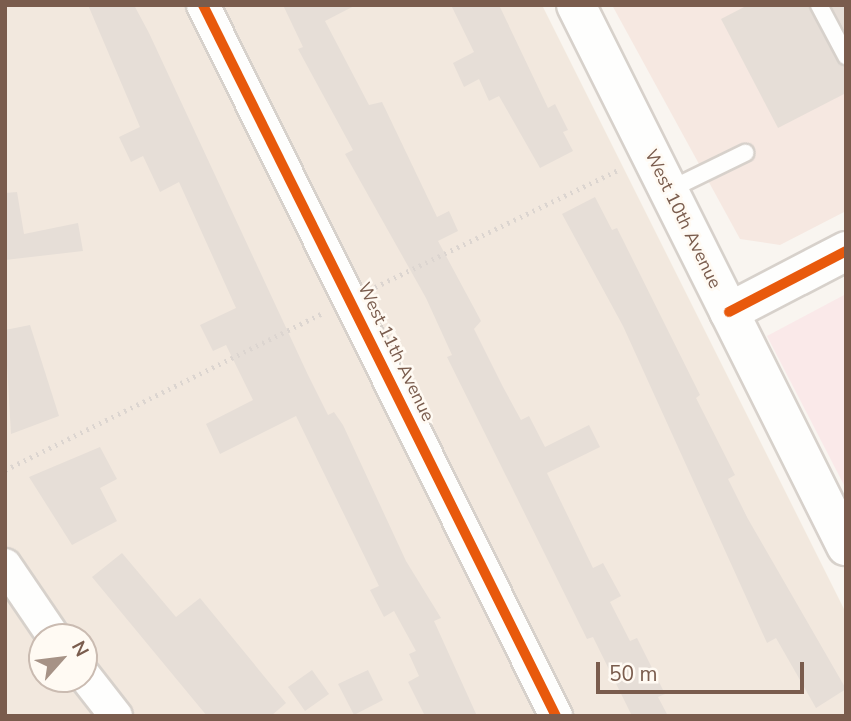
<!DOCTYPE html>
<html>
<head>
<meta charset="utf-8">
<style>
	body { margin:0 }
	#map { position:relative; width:851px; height:721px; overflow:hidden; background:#f9f5f0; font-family:"Nunito Sans",sans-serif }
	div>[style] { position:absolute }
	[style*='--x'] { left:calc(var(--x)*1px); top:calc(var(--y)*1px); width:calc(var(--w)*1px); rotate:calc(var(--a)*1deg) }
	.residential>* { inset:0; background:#f2e8de }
	.commercial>* { inset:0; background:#f6e8e1 }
	.medical>* { inset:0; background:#fae9e9 }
	.building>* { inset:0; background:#e6ded7 }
	.path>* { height:4.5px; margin-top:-2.25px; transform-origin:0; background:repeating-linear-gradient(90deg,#dcd5d0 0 2px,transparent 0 7px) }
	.roads { filter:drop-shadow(2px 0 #d7d1cb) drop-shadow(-2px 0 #d7d1cb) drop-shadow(0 2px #d7d1cb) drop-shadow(0 -2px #d7d1cb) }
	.service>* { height:16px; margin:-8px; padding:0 8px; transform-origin:8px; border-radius:8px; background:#fefefd }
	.minor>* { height:32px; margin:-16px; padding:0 16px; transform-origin:16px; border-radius:16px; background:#fefefd }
	.tertiary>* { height:38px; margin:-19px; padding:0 19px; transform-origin:19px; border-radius:19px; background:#fefefd }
	.secondary>* { height:38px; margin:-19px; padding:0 19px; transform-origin:19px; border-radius:19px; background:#fefefd }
	.cycleway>* { height:10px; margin:-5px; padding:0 5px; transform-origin:5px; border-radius:5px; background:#e8590c }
	span { translate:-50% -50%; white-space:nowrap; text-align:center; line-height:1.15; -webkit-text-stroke:5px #fffaf3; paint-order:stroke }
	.street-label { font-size:18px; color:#7a5c4d }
	.frame { position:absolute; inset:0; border:7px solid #7a5c4d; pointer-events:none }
	.north { position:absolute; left:28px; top:623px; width:70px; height:70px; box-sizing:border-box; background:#fffaf3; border:2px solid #cabbb1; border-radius:50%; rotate:62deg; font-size:19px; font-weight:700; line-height:28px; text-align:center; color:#7a5c4d }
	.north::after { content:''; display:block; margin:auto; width:24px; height:32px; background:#a69286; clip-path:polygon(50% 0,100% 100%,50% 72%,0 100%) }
	.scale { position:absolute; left:596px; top:662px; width:208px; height:32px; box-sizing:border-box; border:4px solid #7a5c4d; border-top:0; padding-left:9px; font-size:21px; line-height:24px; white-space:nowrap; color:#7a5c4d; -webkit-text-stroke:5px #fffaf3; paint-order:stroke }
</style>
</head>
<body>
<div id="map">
	<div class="residential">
		<i style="clip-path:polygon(evenodd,5px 5px,542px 5px,846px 613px,846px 716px,5px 716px,5px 5px,42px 637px,84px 637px,84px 679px,42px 679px,42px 637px)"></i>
	</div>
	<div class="commercial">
		<i style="clip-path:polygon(612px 5px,846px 5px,846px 211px,780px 245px,740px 239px)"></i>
	</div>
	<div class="medical">
		<i style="clip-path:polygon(846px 294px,846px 489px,767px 336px)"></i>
	</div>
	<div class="building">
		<i style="clip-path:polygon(88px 5px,134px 5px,149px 33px,308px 375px,328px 415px,334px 412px,343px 425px,406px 561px,441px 618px,434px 621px,477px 716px,425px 716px,408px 682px,419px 676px,409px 654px,416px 651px,394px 611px,384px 617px,370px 590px,379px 586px,296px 416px,220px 454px,206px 424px,253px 400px,226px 345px,213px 351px,200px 325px,236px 308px,179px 182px,160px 192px,143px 156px,131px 162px,119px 137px,140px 127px)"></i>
		<i style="clip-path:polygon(283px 5px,356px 5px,325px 21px,369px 105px,382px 102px,437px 217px,449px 211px,458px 231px,438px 241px,481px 321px,474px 329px,503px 387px,521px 420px,529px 416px,545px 447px,589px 425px,600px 447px,547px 473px,593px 568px,603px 563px,621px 596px,610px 602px,630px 641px,637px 638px,665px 694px,658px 697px,668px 716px,632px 716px,593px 637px,587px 639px,447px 357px,452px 355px,426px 298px,345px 154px,353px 150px,298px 49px,303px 47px)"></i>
		<i style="clip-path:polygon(451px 5px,499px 5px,548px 108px,555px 104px,568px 130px,563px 132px,573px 151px,540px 168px,499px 96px,489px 101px,479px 79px,464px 87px,453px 63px,474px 52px)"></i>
		<i style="clip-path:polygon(748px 5px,809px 5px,846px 66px,846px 93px,778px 128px,721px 19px)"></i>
		<i style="clip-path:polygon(831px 5px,846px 5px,846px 33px)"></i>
		<i style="clip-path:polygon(17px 192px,24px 234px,78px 223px,83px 251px,5px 260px,5px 193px)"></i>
		<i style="clip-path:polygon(595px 197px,612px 230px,617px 228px,700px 395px,696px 398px,735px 475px,728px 479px,748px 519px,846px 689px,816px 708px,776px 638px,767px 643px,623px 326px,562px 214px)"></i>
		<i style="clip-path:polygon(30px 325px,59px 416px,11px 434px,5px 330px)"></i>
		<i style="clip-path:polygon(100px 447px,117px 479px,100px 488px,117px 521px,72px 545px,29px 477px)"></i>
		<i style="clip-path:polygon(122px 553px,176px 617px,200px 598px,286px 703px,271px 716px,207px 716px,92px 577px)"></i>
		<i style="clip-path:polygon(312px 670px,329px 694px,305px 711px,288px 687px)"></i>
		<i style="clip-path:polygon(368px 670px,383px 700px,354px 715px,338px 684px)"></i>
	</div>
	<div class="path">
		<i style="--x:375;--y:287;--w:272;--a:-25.7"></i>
		<i style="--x:5;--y:470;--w:355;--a:-26.3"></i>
	</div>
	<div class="roads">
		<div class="service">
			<i style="--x:819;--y:5;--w:58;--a:62.1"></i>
			<i style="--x:669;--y:190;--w:85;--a:-26"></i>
		</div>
		<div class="minor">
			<i style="--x:203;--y:5;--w:794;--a:63.6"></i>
			<i style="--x:5;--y:565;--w:87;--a:55.8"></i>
			<i style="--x:84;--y:675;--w:52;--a:52"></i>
		</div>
		<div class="tertiary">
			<i style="--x:729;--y:312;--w:132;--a:-27.5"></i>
		</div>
		<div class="secondary">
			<i style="--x:576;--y:5;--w:605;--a:63.48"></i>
		</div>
	</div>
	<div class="cycleway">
		<i style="--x:203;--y:5;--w:794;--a:63.6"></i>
		<i style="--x:729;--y:312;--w:132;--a:-27.5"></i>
	</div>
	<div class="street-label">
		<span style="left:683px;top:219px;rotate:64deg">West 10th Avenue</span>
		<span style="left:396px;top:352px;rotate:64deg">West 11th Avenue</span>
	</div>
	<div class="frame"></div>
	<div class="north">N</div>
	<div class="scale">50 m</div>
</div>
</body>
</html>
